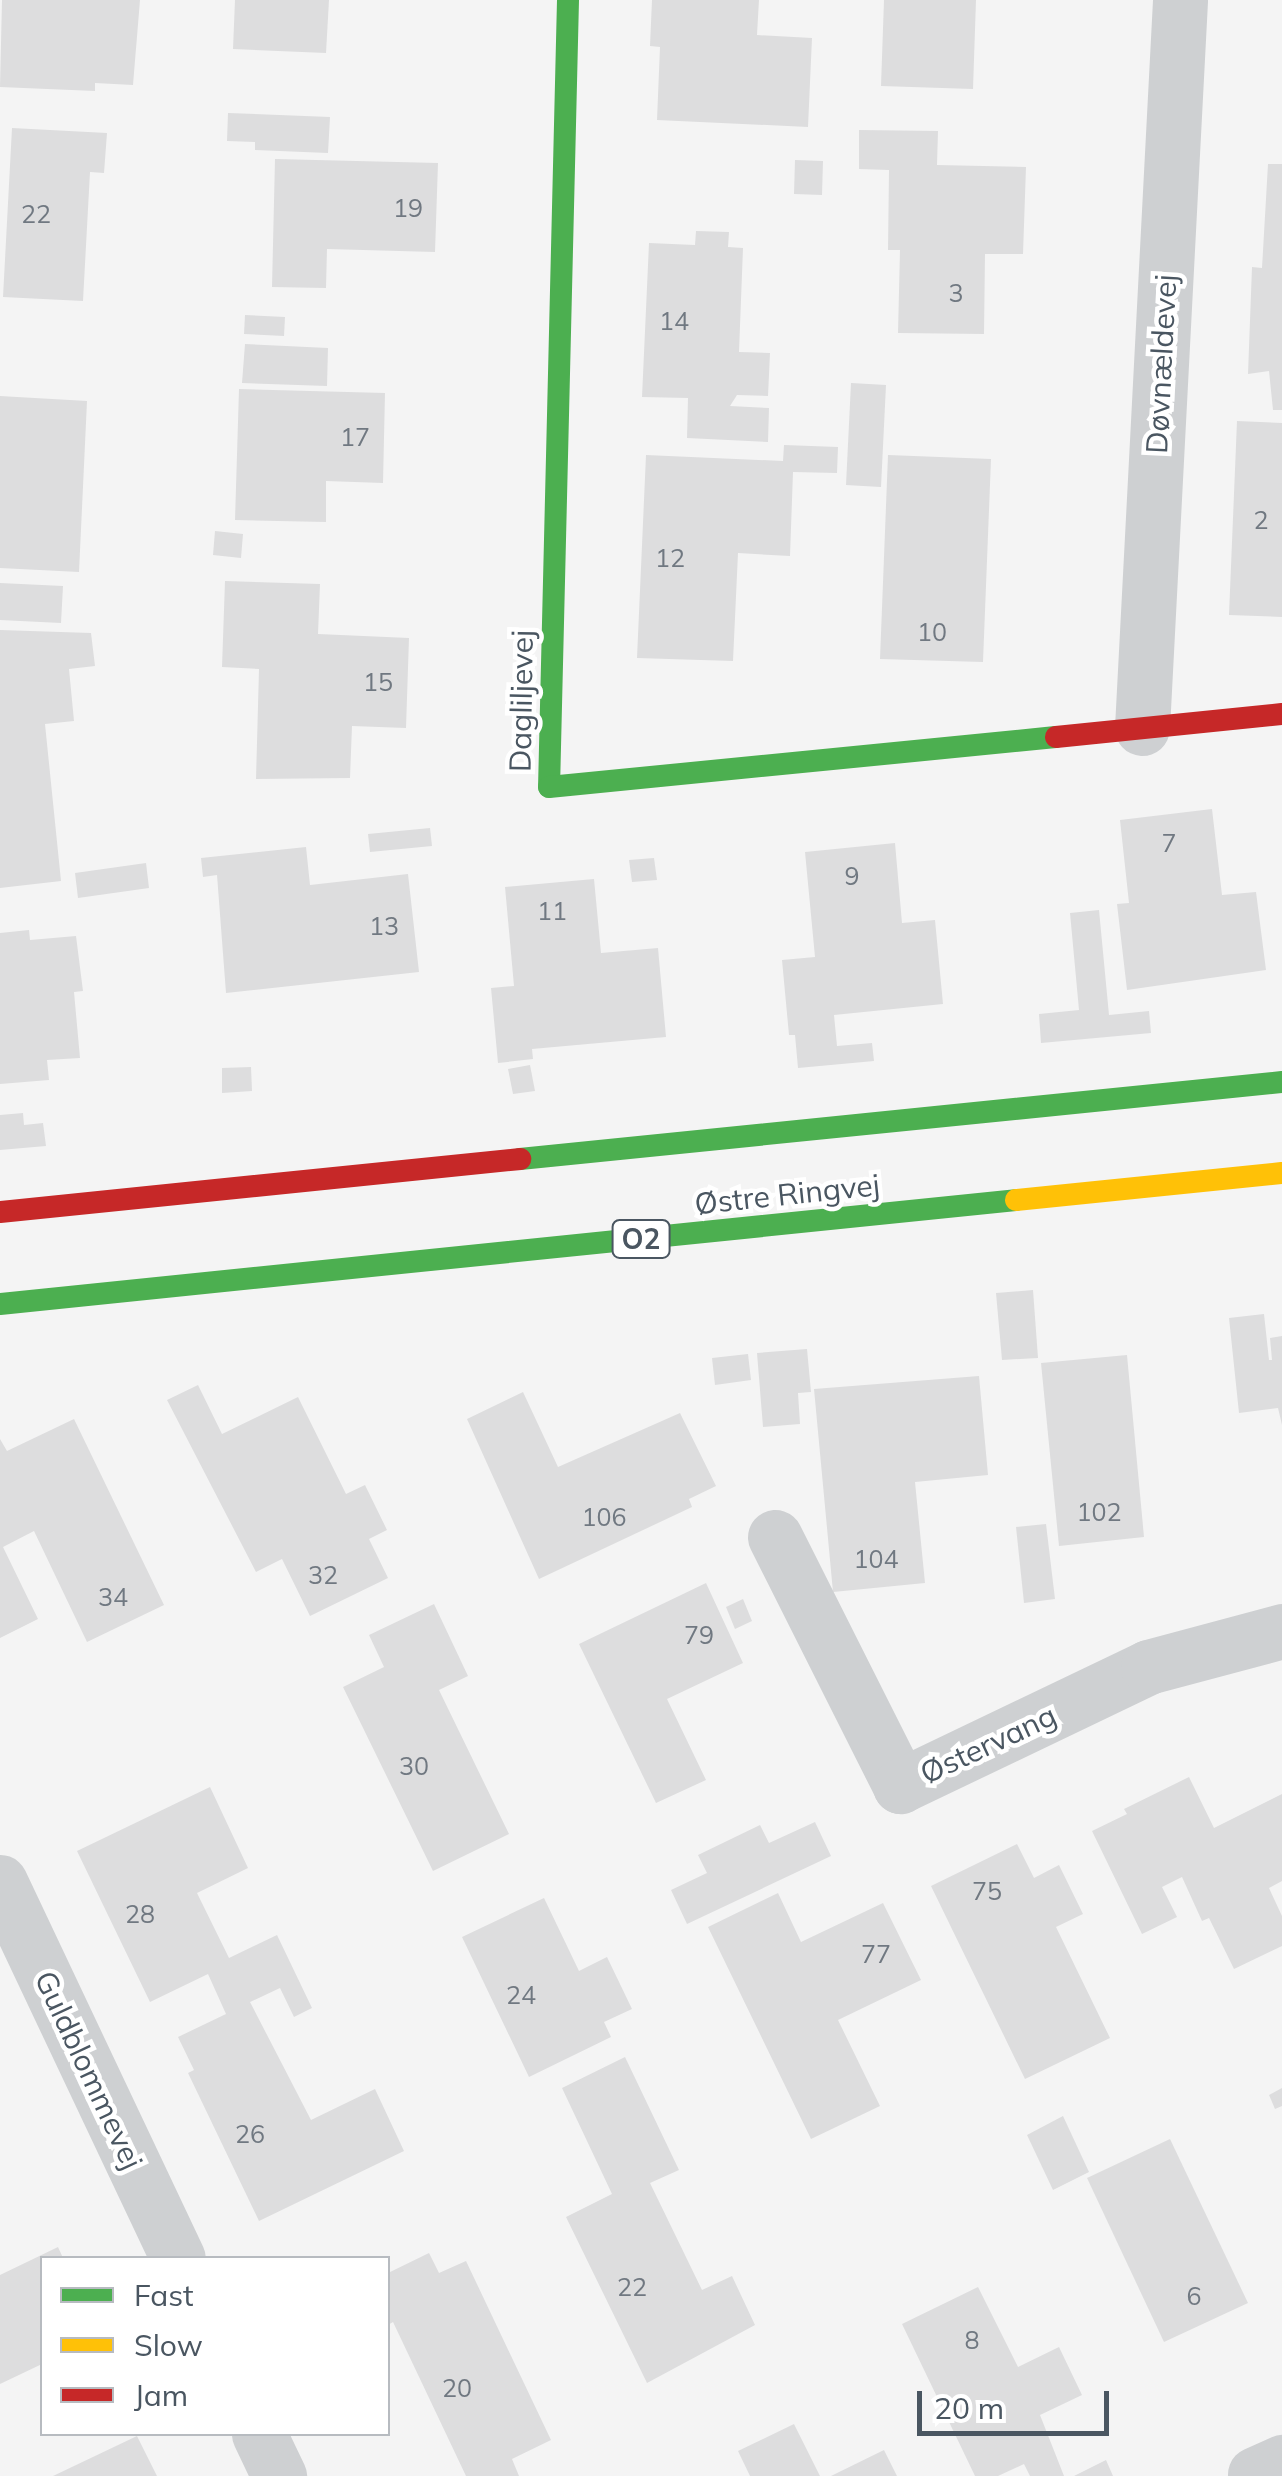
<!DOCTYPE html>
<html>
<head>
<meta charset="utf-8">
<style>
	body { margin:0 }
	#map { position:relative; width:1282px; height:2476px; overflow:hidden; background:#f4f4f4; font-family:Mulish,sans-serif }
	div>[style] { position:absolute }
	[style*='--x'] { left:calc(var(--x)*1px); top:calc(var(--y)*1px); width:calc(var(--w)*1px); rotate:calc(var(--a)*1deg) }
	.building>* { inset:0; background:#ddddde }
	.street>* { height:55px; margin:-27.5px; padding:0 27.5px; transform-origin:27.5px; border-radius:27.5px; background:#ced0d2 }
	.fast>* { height:22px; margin:-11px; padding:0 11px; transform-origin:11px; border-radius:11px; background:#4caf50 }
	.slow>* { height:22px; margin:-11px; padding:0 11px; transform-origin:11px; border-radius:11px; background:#ffc107 }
	.jam>* { height:22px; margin:-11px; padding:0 11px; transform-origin:11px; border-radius:11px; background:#c62828 }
	span { translate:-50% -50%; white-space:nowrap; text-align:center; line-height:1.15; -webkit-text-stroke:9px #fff; paint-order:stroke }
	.number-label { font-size:25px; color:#707881 }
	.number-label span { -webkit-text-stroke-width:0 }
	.shield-label span { padding:2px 8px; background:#fff; border:2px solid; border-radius:8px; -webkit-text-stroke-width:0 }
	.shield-label { font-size:28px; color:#4a5661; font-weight:700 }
	.street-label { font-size:30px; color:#4a5661 }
	.legend { position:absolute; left:40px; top:2256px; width:350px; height:180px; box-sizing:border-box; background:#fff; border:2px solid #b7bbc0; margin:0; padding:12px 18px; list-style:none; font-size:30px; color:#4a5661 }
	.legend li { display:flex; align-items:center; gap:20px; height:50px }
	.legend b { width:50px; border:2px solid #b7bbc0 }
	.scale { position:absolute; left:917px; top:2391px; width:192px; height:45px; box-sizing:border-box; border:5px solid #4a5661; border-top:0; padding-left:12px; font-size:30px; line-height:35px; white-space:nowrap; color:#4a5661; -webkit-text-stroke:8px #fff; paint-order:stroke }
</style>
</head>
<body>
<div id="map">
	<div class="building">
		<i style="clip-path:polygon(2px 0,140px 0,133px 85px,95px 83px,95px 91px,0 87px)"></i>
		<i style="clip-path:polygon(235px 0,329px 0,326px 53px,233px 49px)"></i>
		<i style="clip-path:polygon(652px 0,759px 0,757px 35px,812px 38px,808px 127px,657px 120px,660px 47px,650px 46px)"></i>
		<i style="clip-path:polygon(884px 0,976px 0,973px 89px,881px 86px)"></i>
		<i style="clip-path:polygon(228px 113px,330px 117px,328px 153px,255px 150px,255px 142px,227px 141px)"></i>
		<i style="clip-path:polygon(12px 128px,107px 133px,104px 173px,90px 172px,83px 301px,3px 297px)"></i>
		<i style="clip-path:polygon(859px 130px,938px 131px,937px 165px,1026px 167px,1023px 254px,985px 254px,984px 334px,898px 333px,900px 250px,888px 250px,889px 170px,859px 169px)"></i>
		<i style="clip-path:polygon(275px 159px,438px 163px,435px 252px,327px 249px,326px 288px,272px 287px)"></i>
		<i style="clip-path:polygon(795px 160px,823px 161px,822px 195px,794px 194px)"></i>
		<i style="clip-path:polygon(1268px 164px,1282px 164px,1282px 410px,1273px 410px,1269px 371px,1248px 374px,1252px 267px,1262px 268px)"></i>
		<i style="clip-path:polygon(696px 231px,729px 232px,728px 247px,743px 248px,739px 352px,770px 353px,768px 396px,737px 395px,730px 406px,769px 408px,768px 442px,687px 438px,688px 398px,642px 397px,649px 243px,695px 245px)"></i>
		<i style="clip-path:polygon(245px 315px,285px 317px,284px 336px,244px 334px)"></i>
		<i style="clip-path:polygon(245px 344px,328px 348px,327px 386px,242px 383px)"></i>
		<i style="clip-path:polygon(851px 383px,886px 385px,881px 487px,846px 485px)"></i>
		<i style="clip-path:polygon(239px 389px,385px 393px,383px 483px,326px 481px,326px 522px,235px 520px)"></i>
		<i style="clip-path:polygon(0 396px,87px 401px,79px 572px,0 568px)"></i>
		<i style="clip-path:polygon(1237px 421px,1282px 423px,1282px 617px,1229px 615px)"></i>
		<i style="clip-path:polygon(784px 445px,838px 447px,837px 473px,793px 472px,790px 556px,738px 553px,733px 661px,637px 658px,646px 455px,783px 461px)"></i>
		<i style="clip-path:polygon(888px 455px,991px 459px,983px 662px,880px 659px)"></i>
		<i style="clip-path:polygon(215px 531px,243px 534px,241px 558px,213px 555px)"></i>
		<i style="clip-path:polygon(225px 581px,320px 584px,318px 634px,409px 638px,406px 728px,352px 726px,350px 778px,256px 779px,259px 669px,222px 667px)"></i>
		<i style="clip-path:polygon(0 583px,63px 586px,61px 623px,0 620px)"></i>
		<i style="clip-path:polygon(0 630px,91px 633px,95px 666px,69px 669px,74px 721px,45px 724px,61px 881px,0 888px)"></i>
		<i style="clip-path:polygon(1212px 809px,1222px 895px,1256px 892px,1266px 970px,1127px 990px,1117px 904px,1129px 903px,1120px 820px)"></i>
		<i style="clip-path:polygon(430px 828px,432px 846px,370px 852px,368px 834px)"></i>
		<i style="clip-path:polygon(895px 843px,902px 923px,935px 920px,943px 1004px,834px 1015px,837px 1046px,872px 1043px,874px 1061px,798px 1068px,795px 1035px,789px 1035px,782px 960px,815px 957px,805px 852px)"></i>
		<i style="clip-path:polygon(306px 847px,310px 885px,408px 874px,419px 972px,226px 993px,217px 875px,203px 877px,201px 858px)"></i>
		<i style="clip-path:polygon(654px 858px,657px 880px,632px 882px,629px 860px)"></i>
		<i style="clip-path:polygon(146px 863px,149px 888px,78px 898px,75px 873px)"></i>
		<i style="clip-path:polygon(594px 879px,601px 953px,658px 948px,666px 1037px,532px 1049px,533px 1059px,498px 1063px,491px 988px,514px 986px,505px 887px)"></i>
		<i style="clip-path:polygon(1099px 910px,1109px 1015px,1149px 1011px,1151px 1033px,1041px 1043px,1039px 1014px,1079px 1010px,1070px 913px)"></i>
		<i style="clip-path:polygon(29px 930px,30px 940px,76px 936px,83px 991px,74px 992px,80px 1058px,47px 1060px,49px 1080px,0 1084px,0 933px)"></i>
		<i style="clip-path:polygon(530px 1065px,535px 1091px,513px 1094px,508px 1069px)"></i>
		<i style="clip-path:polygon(251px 1067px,252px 1091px,222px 1093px,222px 1068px)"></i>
		<i style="clip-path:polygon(23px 1113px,24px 1125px,43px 1123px,46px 1146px,0 1150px,0 1115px)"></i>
		<i style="clip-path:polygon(1033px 1290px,1038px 1358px,1002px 1360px,996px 1293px)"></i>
		<i style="clip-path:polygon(1264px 1314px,1269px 1360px,1272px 1360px,1270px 1338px,1282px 1336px,1282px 1425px,1278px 1408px,1239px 1413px,1229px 1318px)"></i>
		<i style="clip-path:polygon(807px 1349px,811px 1392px,798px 1393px,800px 1424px,763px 1427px,757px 1353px)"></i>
		<i style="clip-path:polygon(748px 1354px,751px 1380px,715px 1385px,712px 1358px)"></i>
		<i style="clip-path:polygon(1127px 1355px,1144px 1537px,1059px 1546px,1041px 1363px)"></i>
		<i style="clip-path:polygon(979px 1376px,988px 1475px,915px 1482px,925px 1583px,833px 1592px,814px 1389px)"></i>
		<i style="clip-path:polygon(198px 1385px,222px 1434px,298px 1397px,346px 1494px,365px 1485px,387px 1530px,369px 1539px,388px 1578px,310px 1616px,282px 1559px,256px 1572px,167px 1400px)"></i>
		<i style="clip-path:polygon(523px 1392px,558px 1467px,680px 1413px,716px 1486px,689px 1499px,692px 1507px,539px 1579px,467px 1419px)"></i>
		<i style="clip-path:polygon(74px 1419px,164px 1605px,87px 1642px,34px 1531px,3px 1547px,38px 1619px,0 1638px,0 1439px,7px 1451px)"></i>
		<i style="clip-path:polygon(1046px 1524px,1055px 1599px,1024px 1603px,1016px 1527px)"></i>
		<i style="clip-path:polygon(706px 1583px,743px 1663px,667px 1699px,706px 1780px,656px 1803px,579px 1644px)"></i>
		<i style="clip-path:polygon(743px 1599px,752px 1621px,735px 1629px,726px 1607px)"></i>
		<i style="clip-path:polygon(434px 1604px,468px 1676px,439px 1690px,509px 1834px,433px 1871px,343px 1687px,384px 1667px,369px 1635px)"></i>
		<i style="clip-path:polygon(1189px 1777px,1214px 1828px,1282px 1794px,1282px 1881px,1269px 1888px,1282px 1916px,1282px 1946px,1234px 1969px,1209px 1918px,1202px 1921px,1182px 1877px,1162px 1887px,1177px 1917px,1142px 1934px,1092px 1831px,1127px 1814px,1124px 1809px)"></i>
		<i style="clip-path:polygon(210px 1787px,248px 1868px,197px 1893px,229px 1958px,277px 1935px,312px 2008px,294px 2017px,280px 1988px,250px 2002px,311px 2120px,375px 2089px,404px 2151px,259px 2221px,188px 2073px,194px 2070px,178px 2037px,226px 2014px,208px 1974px,150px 2002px,77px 1851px)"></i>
		<i style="clip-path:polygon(815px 1822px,831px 1856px,687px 1924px,671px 1890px,707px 1873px,698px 1855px,760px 1825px,769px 1843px)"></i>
		<i style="clip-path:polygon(1017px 1844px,1034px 1878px,1059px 1865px,1083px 1914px,1056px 1927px,1110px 2038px,1025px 2079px,931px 1886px)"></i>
		<i style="clip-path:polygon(778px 1893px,801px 1942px,883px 1903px,921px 1980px,838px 2020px,880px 2106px,811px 2139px,708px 1927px)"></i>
		<i style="clip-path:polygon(544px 1898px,579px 1971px,607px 1957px,632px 2009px,604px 2022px,611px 2037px,529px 2077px,462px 1937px)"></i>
		<i style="clip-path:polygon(625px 2057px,679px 2170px,650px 2183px,702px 2290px,732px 2276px,755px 2325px,647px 2383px,566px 2217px,612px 2194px,562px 2088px)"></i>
		<i style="clip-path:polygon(1282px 2088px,1282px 2106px,1275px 2109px,1269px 2095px)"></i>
		<i style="clip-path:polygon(1063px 2116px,1089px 2172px,1053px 2190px,1027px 2135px)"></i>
		<i style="clip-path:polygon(1170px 2139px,1248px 2303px,1164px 2342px,1087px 2178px)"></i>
		<i style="clip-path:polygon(58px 2247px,63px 2258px,42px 2258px,42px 2364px,0 2384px,0 2275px)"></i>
		<i style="clip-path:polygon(429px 2253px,439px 2273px,466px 2261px,551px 2440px,512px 2459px,519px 2476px,466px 2476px,393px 2322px,388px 2325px,388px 2273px)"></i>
		<i style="clip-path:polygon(978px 2287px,1018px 2367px,1059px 2347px,1082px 2395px,1040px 2415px,1064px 2476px,1030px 2476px,1024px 2464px,998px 2476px,975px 2476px,902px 2324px)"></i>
		<i style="clip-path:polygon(794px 2424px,820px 2476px,750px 2476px,738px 2451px)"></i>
		<i style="clip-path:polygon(137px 2436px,157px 2476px,53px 2476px)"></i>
		<i style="clip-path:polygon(884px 2450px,897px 2476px,831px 2476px)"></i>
		<i style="clip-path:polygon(1106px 2460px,1113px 2476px,1074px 2476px)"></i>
	</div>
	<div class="street">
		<i style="--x:1142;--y:728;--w:729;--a:-87.01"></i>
		<i style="--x:775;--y:1537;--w:279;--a:63.3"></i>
		<i style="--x:900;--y:1786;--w:275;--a:-25.6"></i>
		<i style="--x:1148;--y:1667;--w:139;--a:-15"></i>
		<i style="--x:0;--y:1882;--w:416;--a:64.7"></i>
		<i style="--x:259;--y:2434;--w:47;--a:64.5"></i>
		<i style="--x:1255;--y:2474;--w:30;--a:-24"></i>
	</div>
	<div class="fast">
		<i style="--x:568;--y:0;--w:787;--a:91.38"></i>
		<i style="--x:549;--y:787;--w:509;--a:-5.63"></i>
		<i style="--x:520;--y:1159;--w:766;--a:-5.77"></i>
		<i style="--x:0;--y:1304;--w:1021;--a:-5.84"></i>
	</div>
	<div class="slow">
		<i style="--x:1016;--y:1200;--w:267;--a:-5.8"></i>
	</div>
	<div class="jam">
		<i style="--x:1056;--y:737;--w:227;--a:-5.8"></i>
		<i style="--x:0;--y:1212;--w:523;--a:-5.82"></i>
	</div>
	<div class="number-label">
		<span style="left:408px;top:208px">19</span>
		<span style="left:36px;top:214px">22</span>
		<span style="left:956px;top:293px">3</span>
		<span style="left:674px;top:321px">14</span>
		<span style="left:355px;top:437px">17</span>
		<span style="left:1261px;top:520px">2</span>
		<span style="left:670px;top:558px">12</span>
		<span style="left:932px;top:632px">10</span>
		<span style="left:378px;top:682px">15</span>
		<span style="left:1169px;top:843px">7</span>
		<span style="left:852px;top:876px">9</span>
		<span style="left:552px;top:911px">11</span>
		<span style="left:384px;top:926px">13</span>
		<span style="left:1099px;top:1512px">102</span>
		<span style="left:604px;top:1517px">106</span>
		<span style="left:876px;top:1559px">104</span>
		<span style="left:323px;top:1575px">32</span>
		<span style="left:113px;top:1597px">34</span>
		<span style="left:699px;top:1635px">79</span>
		<span style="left:414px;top:1766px">30</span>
		<span style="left:987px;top:1891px">75</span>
		<span style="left:140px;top:1914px">28</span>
		<span style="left:876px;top:1954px">77</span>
		<span style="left:521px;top:1995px">24</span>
		<span style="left:250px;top:2134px">26</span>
		<span style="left:632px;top:2287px">22</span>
		<span style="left:1194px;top:2296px">6</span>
		<span style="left:972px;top:2340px">8</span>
		<span style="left:457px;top:2388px">20</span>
	</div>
	<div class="shield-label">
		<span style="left:641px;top:1239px">O2</span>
	</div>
	<div class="street-label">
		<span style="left:1161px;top:364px;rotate:-87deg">Døvnældevej</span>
		<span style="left:521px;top:701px;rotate:-89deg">Dagliljevej</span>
		<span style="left:787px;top:1194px;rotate:-6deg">Østre Ringvej</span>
		<span style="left:988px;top:1744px;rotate:-25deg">Østervang</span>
		<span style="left:89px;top:2070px;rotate:65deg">Guldblommevej</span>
	</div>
	<ul class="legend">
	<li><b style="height:12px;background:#4caf50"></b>Fast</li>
	<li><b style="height:12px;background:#ffc107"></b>Slow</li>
	<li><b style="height:12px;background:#c62828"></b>Jam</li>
	</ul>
	<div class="scale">20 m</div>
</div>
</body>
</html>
